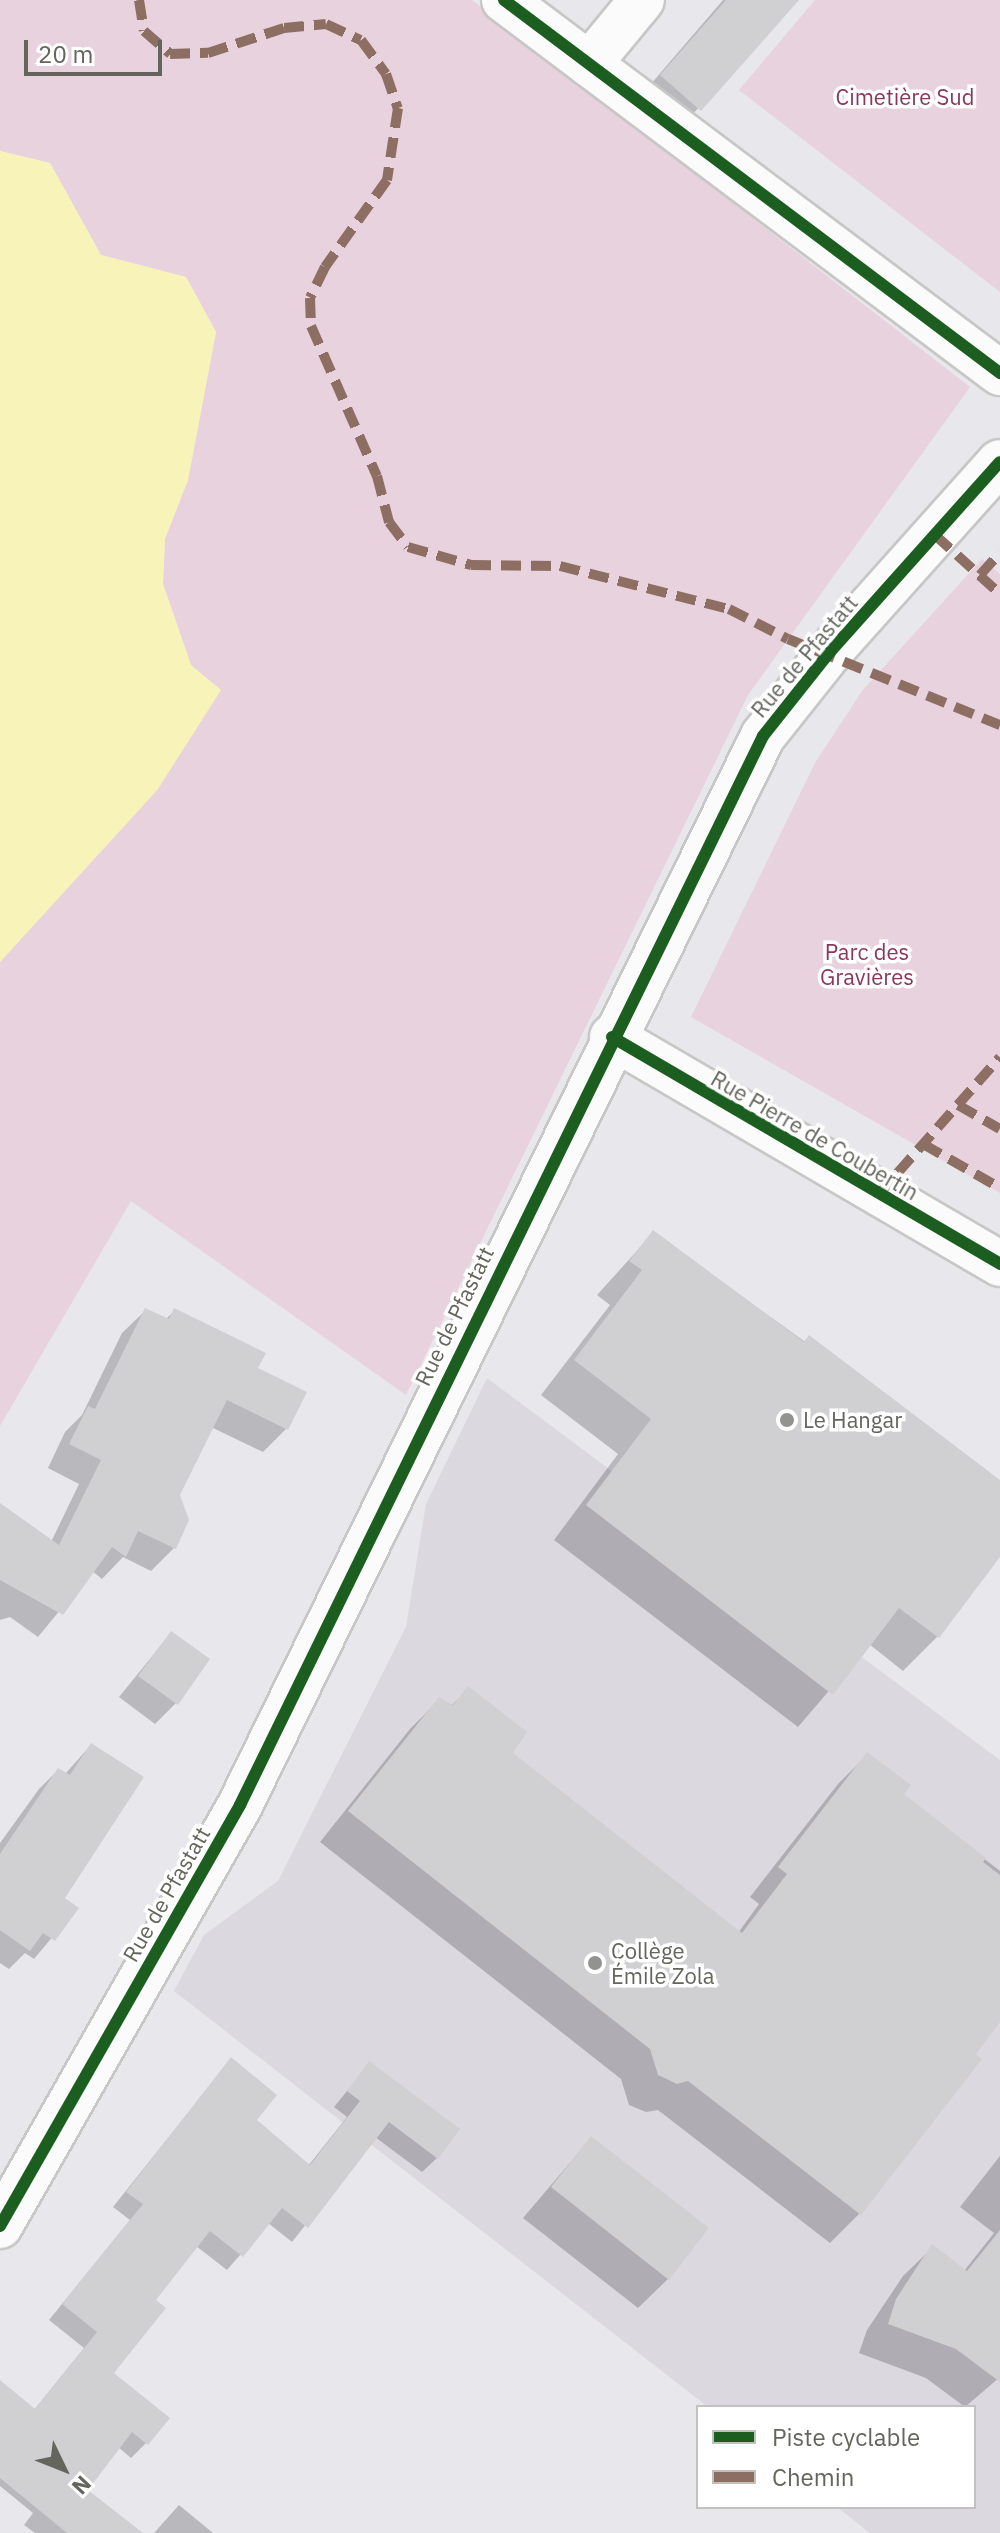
<!DOCTYPE html>
<html>
<head>
<meta charset="utf-8">
<style>
	body { margin:0 }
	#map { position:relative; width:1000px; height:2533px; overflow:hidden; background:#e8e7ec; font-family:"IBM Plex Sans",sans-serif }
	div>[style] { position:absolute }
	[style*='--x'] { left:calc(var(--x)*1px); top:calc(var(--y)*1px); width:calc(var(--w)*1px); rotate:calc(var(--a)*1deg) }
	.education>* { inset:0; background:#dbd8e0 }
	.green>* { inset:0; background:#e7d2de }
	.water>* { inset:0; background:#f8f4b9 }
	.shadow>* { inset:0; background:#0003 }
	.building>* { inset:0; background:#d0d0d3 }
	.roads { filter:drop-shadow(2px 0 #c7c7c6) drop-shadow(-2px 0 #c7c7c6) drop-shadow(0 2px #c7c7c6) drop-shadow(0 -2px #c7c7c6) }
	.minor>* { height:44px; margin:-22px; padding:0 22px; transform-origin:22px; border-radius:22px; background:#fcfbfc }
	.quiet>* { height:10px; margin-top:-5px; transform-origin:0; background:repeating-linear-gradient(90deg,#8d6e63 0 20px,transparent 0 30px) }
	.cycleway>* { height:12px; margin:-6px; padding:0 6px; transform-origin:6px; border-radius:6px; background:#1b5e20 }
	.dots>* { width:22px; height:22px; translate:-50% -50%; box-sizing:border-box; border:4px solid #fff; border-radius:50% }
	span { translate:-50% -50%; white-space:nowrap; text-align:center; line-height:1.15; -webkit-text-stroke:7px #fff; paint-order:stroke }
	.park-label { font-size:22px; color:#8a365b }
	.street-label { font-size:22px; color:#64655c }
	.poi-label { font-size:22px; color:#64655c }
	.left { translate:0 -50%; text-align:left }
	.legend { position:absolute; left:696px; top:2405px; width:280px; height:104px; box-sizing:border-box; background:#fff; border:2px solid #c1c1be; margin:0; padding:10px 14px; list-style:none; font-size:24px; color:#64655c }
	.legend li { display:flex; align-items:center; gap:16px; height:40px }
	.legend b { width:40px; border:2px solid #c1c1be }
	.north { position:absolute; left:24px; top:2429px; width:80px; height:80px; -webkit-text-stroke:6px #fff; paint-order:stroke; rotate:133deg; font-size:22px; font-weight:700; line-height:32px; text-align:center; color:#64655c }
	.north::after { content:''; display:block; margin:auto; width:28px; height:36px; background:#64655c; clip-path:polygon(50% 0,100% 100%,50% 72%,0 100%) }
	.scale { position:absolute; left:24px; top:40px; width:138px; height:36px; box-sizing:border-box; border:4px solid #64655c; border-top:0; padding-left:10px; font-size:24px; line-height:28px; white-space:nowrap; color:#64655c; -webkit-text-stroke:6px #fff; paint-order:stroke }
</style>
</head>
<body>
<div id="map">
	<div class="education">
		<i style="clip-path:polygon(487px 1378px,1000px 1760px,1000px 2533px,870px 2533px,837px 2507px,974px 2507px,974px 2407px,708px 2407px,174px 1991px,204px 1935px,278px 1881px,406px 1627px,426px 1504px)"></i>
	</div>
	<div class="green">
		<i style="clip-path:polygon(0 0,472px 0,970px 387px,748px 695px,406px 1395px,131px 1201px,0 1426px,0 962px,158px 789px,191px 665px,163px 584px,165px 539px,188px 480px,216px 332px,186px 277px,101px 255px,50px 163px,0 151px)"></i>
		<i style="clip-path:polygon(815px 0,1000px 0,1000px 292px,739px 90px)"></i>
		<i style="clip-path:polygon(982px 559px,1000px 574px,1000px 1193px,691px 1017px,815px 763px,862px 691px)"></i>
	</div>
	<div class="water">
		<i style="clip-path:polygon(0 151px,50px 163px,101px 255px,186px 277px,216px 332px,188px 480px,165px 539px,163px 584px,191px 665px,221px 690px,158px 789px,0 962px)"></i>
	</div>
	<div class="shadow">
		<i style="clip-path:polygon(723px 0,797px 0,670px 139px,632px 106px)"></i>
		<i style="clip-path:polygon(653px 1233px,1000px 1481px,1000px 1554px,937px 1637px,903px 1671px,869px 1644px,798px 1727px,554px 1540px,618px 1454px,541px 1395px,610px 1305px,597px 1295px)"></i>
		<i style="clip-path:polygon(146px 1310px,165px 1320px,175px 1310px,256px 1369px,286px 1429px,263px 1452px,211px 1427px,178px 1495px,174px 1548px,151px 1571px,123px 1557px,102px 1579px,92px 1571px,38px 1637px,10px 1617px,0 1620px,0 1506px,51px 1542px,79px 1484px,48px 1468px,65px 1432px,82px 1415px,122px 1333px)"></i>
		<i style="clip-path:polygon(171px 1633px,176px 1703px,155px 1724px,119px 1697px)"></i>
		<i style="clip-path:polygon(468px 1689px,511px 1753px,738px 1933px,759px 1904px,750px 1897px,838px 1784px,868px 1754px,901px 1794px,1000px 1871px,1000px 2018px,973px 2054px,980px 2059px,859px 2214px,830px 2243px,658px 2110px,646px 2112px,629px 2105px,621px 2079px,320px 1842px,410px 1729px,440px 1699px,451px 1706px)"></i>
		<i style="clip-path:polygon(91px 1745px,62px 1898px,76px 1909px,34px 1959px,25px 1953px,9px 1969px,0 1963px,0 1843px,39px 1789px,58px 1770px,65px 1774px)"></i>
		<i style="clip-path:polygon(231px 2059px,254px 2121px,308px 2166px,347px 2117px,334px 2107px,369px 2064px,437px 2158px,422px 2172px,375px 2137px,292px 2242px,268px 2223px,227px 2270px,196px 2246px,153px 2301px,111px 2373px,146px 2443px,131px 2458px,118px 2447px,85px 2491px,131px 2533px,35px 2533px,24px 2525px,33px 2513px,0 2486px,0 2402px,34px 2410px,84px 2348px,49px 2320px,130px 2220px,113px 2207px)"></i>
		<i style="clip-path:polygon(591px 2138px,668px 2279px,638px 2308px,523px 2218px)"></i>
		<i style="clip-path:polygon(1000px 2156px,1000px 2377px,965px 2407px,926px 2378px,859px 2353px,867px 2330px,903px 2276px,933px 2247px,964px 2271px,994px 2233px,960px 2207px)"></i>
		<i style="clip-path:polygon(179px 2505px,213px 2533px,154px 2533px)"></i>
	</div>
	<div class="building">
		<i style="clip-path:polygon(726px 0,799px 0,701px 111px,660px 75px)"></i>
		<i style="clip-path:polygon(653px 1230px,804px 1342px,809px 1335px,1000px 1480px,1000px 1557px,939px 1638px,899px 1608px,833px 1695px,586px 1505px,651px 1419px,574px 1360px,642px 1270px,629px 1261px)"></i>
		<i style="clip-path:polygon(145px 1308px,169px 1319px,174px 1308px,266px 1353px,258px 1368px,307px 1392px,288px 1430px,227px 1400px,180px 1495px,189px 1520px,176px 1549px,138px 1531px,126px 1557px,112px 1547px,63px 1615px,0 1580px,0 1503px,59px 1545px,101px 1460px,69px 1444px,88px 1406px,95px 1409px)"></i>
		<i style="clip-path:polygon(171px 1631px,210px 1659px,178px 1705px,138px 1676px)"></i>
		<i style="clip-path:polygon(468px 1686px,527px 1732px,513px 1753px,742px 1933px,787px 1874px,778px 1867px,867px 1752px,911px 1785px,904px 1794px,986px 1858px,983px 1862px,1000px 1875px,1000px 2022px,976px 2054px,982px 2059px,861px 2215px,688px 2081px,677px 2084px,658px 2075px,650px 2049px,348px 1811px,439px 1697px,453px 1705px)"></i>
		<i style="clip-path:polygon(91px 1743px,144px 1777px,65px 1898px,79px 1908px,55px 1941px,43px 1933px,30px 1951px,0 1930px,0 1854px,58px 1768px,70px 1775px)"></i>
		<i style="clip-path:polygon(231px 2057px,277px 2095px,257px 2120px,310px 2165px,360px 2101px,347px 2091px,369px 2061px,460px 2129px,438px 2159px,389px 2122px,308px 2228px,282px 2208px,243px 2257px,210px 2231px,156px 2300px,166px 2308px,114px 2373px,170px 2418px,148px 2445px,132px 2432px,88px 2490px,143px 2533px,67px 2533px,0 2478px,0 2380px,35px 2409px,97px 2332px,62px 2304px,143px 2204px,126px 2192px)"></i>
		<i style="clip-path:polygon(591px 2136px,709px 2228px,669px 2280px,551px 2187px)"></i>
		<i style="clip-path:polygon(1000px 2230px,1000px 2382px,956px 2349px,888px 2324px,896px 2299px,932px 2244px,967px 2271px)"></i>
	</div>
	<div class="roads">
		<div class="minor">
			<i style="--x:504;--y:0;--w:621;--a:36.94"></i>
			<i style="--x:589;--y:64;--w:83;--a:-50.4"></i>
			<i style="--x:612;--y:1037;--w:450;--a:30.3"></i>
			<i style="--x:0;--y:2226;--w:485;--a:-60.3"></i>
			<i style="--x:240;--y:1805;--w:1190;--a:-63.93"></i>
			<i style="--x:763;--y:736;--w:106;--a:-51.5"></i>
			<i style="--x:829;--y:653;--w:256;--a:-48.2"></i>
		</div>
	</div>
	<div class="quiet">
		<i style="--x:139;--y:0;--w:31;--a:81"></i>
		<i style="--x:144;--y:31;--w:35;--a:41"></i>
		<i style="--x:170;--y:54;--w:38;--a:-2"></i>
		<i style="--x:208;--y:53;--w:80;--a:-18.2"></i>
		<i style="--x:284;--y:28;--w:42;--a:-5.4"></i>
		<i style="--x:326;--y:24;--w:38;--a:25"></i>
		<i style="--x:361;--y:40;--w:42;--a:53.7"></i>
		<i style="--x:386;--y:74;--w:36;--a:71"></i>
		<i style="--x:398;--y:108;--w:73;--a:98.7"></i>
		<i style="--x:387;--y:180;--w:107;--a:125.5"></i>
		<i style="--x:325;--y:267;--w:34;--a:116"></i>
		<i style="--x:310;--y:298;--w:28;--a:88"></i>
		<i style="--x:311;--y:326;--w:164;--a:66.3"></i>
		<i style="--x:377;--y:476;--w:48;--a:75.4"></i>
		<i style="--x:389;--y:522;--w:31;--a:53"></i>
		<i style="--x:408;--y:547;--w:66;--a:15.9"></i>
		<i style="--x:471;--y:565;--w:89;--a:0.6"></i>
		<i style="--x:560;--y:566;--w:174;--a:14.3"></i>
		<i style="--x:729;--y:609;--w:66;--a:27"></i>
		<i style="--x:788;--y:639;--w:229;--a:22.1"></i>
		<i style="--x:935;--y:535;--w:88;--a:42.2"></i>
		<i style="--x:980;--y:575;--w:30;--a:-48"></i>
		<i style="--x:958;--y:1105;--w:48;--a:29.7"></i>
		<i style="--x:923;--y:1144;--w:89;--a:29.7"></i>
		<i style="--x:878;--y:1195;--w:184;--a:-48.5"></i>
	</div>
	<div class="cycleway">
		<i style="--x:504;--y:0;--w:621;--a:36.94"></i>
		<i style="--x:612;--y:1037;--w:450;--a:30.3"></i>
		<i style="--x:0;--y:2226;--w:485;--a:-60.3"></i>
		<i style="--x:240;--y:1805;--w:1190;--a:-63.93"></i>
		<i style="--x:763;--y:736;--w:106;--a:-51.5"></i>
		<i style="--x:829;--y:653;--w:256;--a:-48.2"></i>
	</div>
	<div class="dots">
		<i style="left:787px;top:1420px;background:#92928e"></i>
		<i style="left:595px;top:1963px;background:#92928e"></i>
	</div>
	<div class="park-label">
		<span style="left:905px;top:97px">Cimetière Sud</span>
		<span style="left:867px;top:964px">Parc des<br>Gravières</span>
	</div>
	<div class="street-label">
		<span style="left:804px;top:656px;rotate:-50deg">Rue de Pfastatt</span>
		<span style="left:815px;top:1135px;rotate:30deg">Rue Pierre de Coubertin</span>
		<span style="left:454px;top:1316px;rotate:-64deg">Rue de Pfastatt</span>
		<span style="left:166px;top:1894px;rotate:-60deg">Rue de Pfastatt</span>
	</div>
	<div class="poi-label">
		<span class="left" style="left:803px;top:1420px">Le Hangar</span>
		<span class="left" style="left:611px;top:1963px">Collège<br>Émile Zola</span>
	</div>
	<ul class="legend">
	<li><b style="height:10px;background:#1b5e20"></b>Piste cyclable</li>
	<li><b style="height:10px;background:#8d6e63"></b>Chemin</li>
	</ul>
	<div class="north">N</div>
	<div class="scale">20 m</div>
</div>
</body>
</html>
